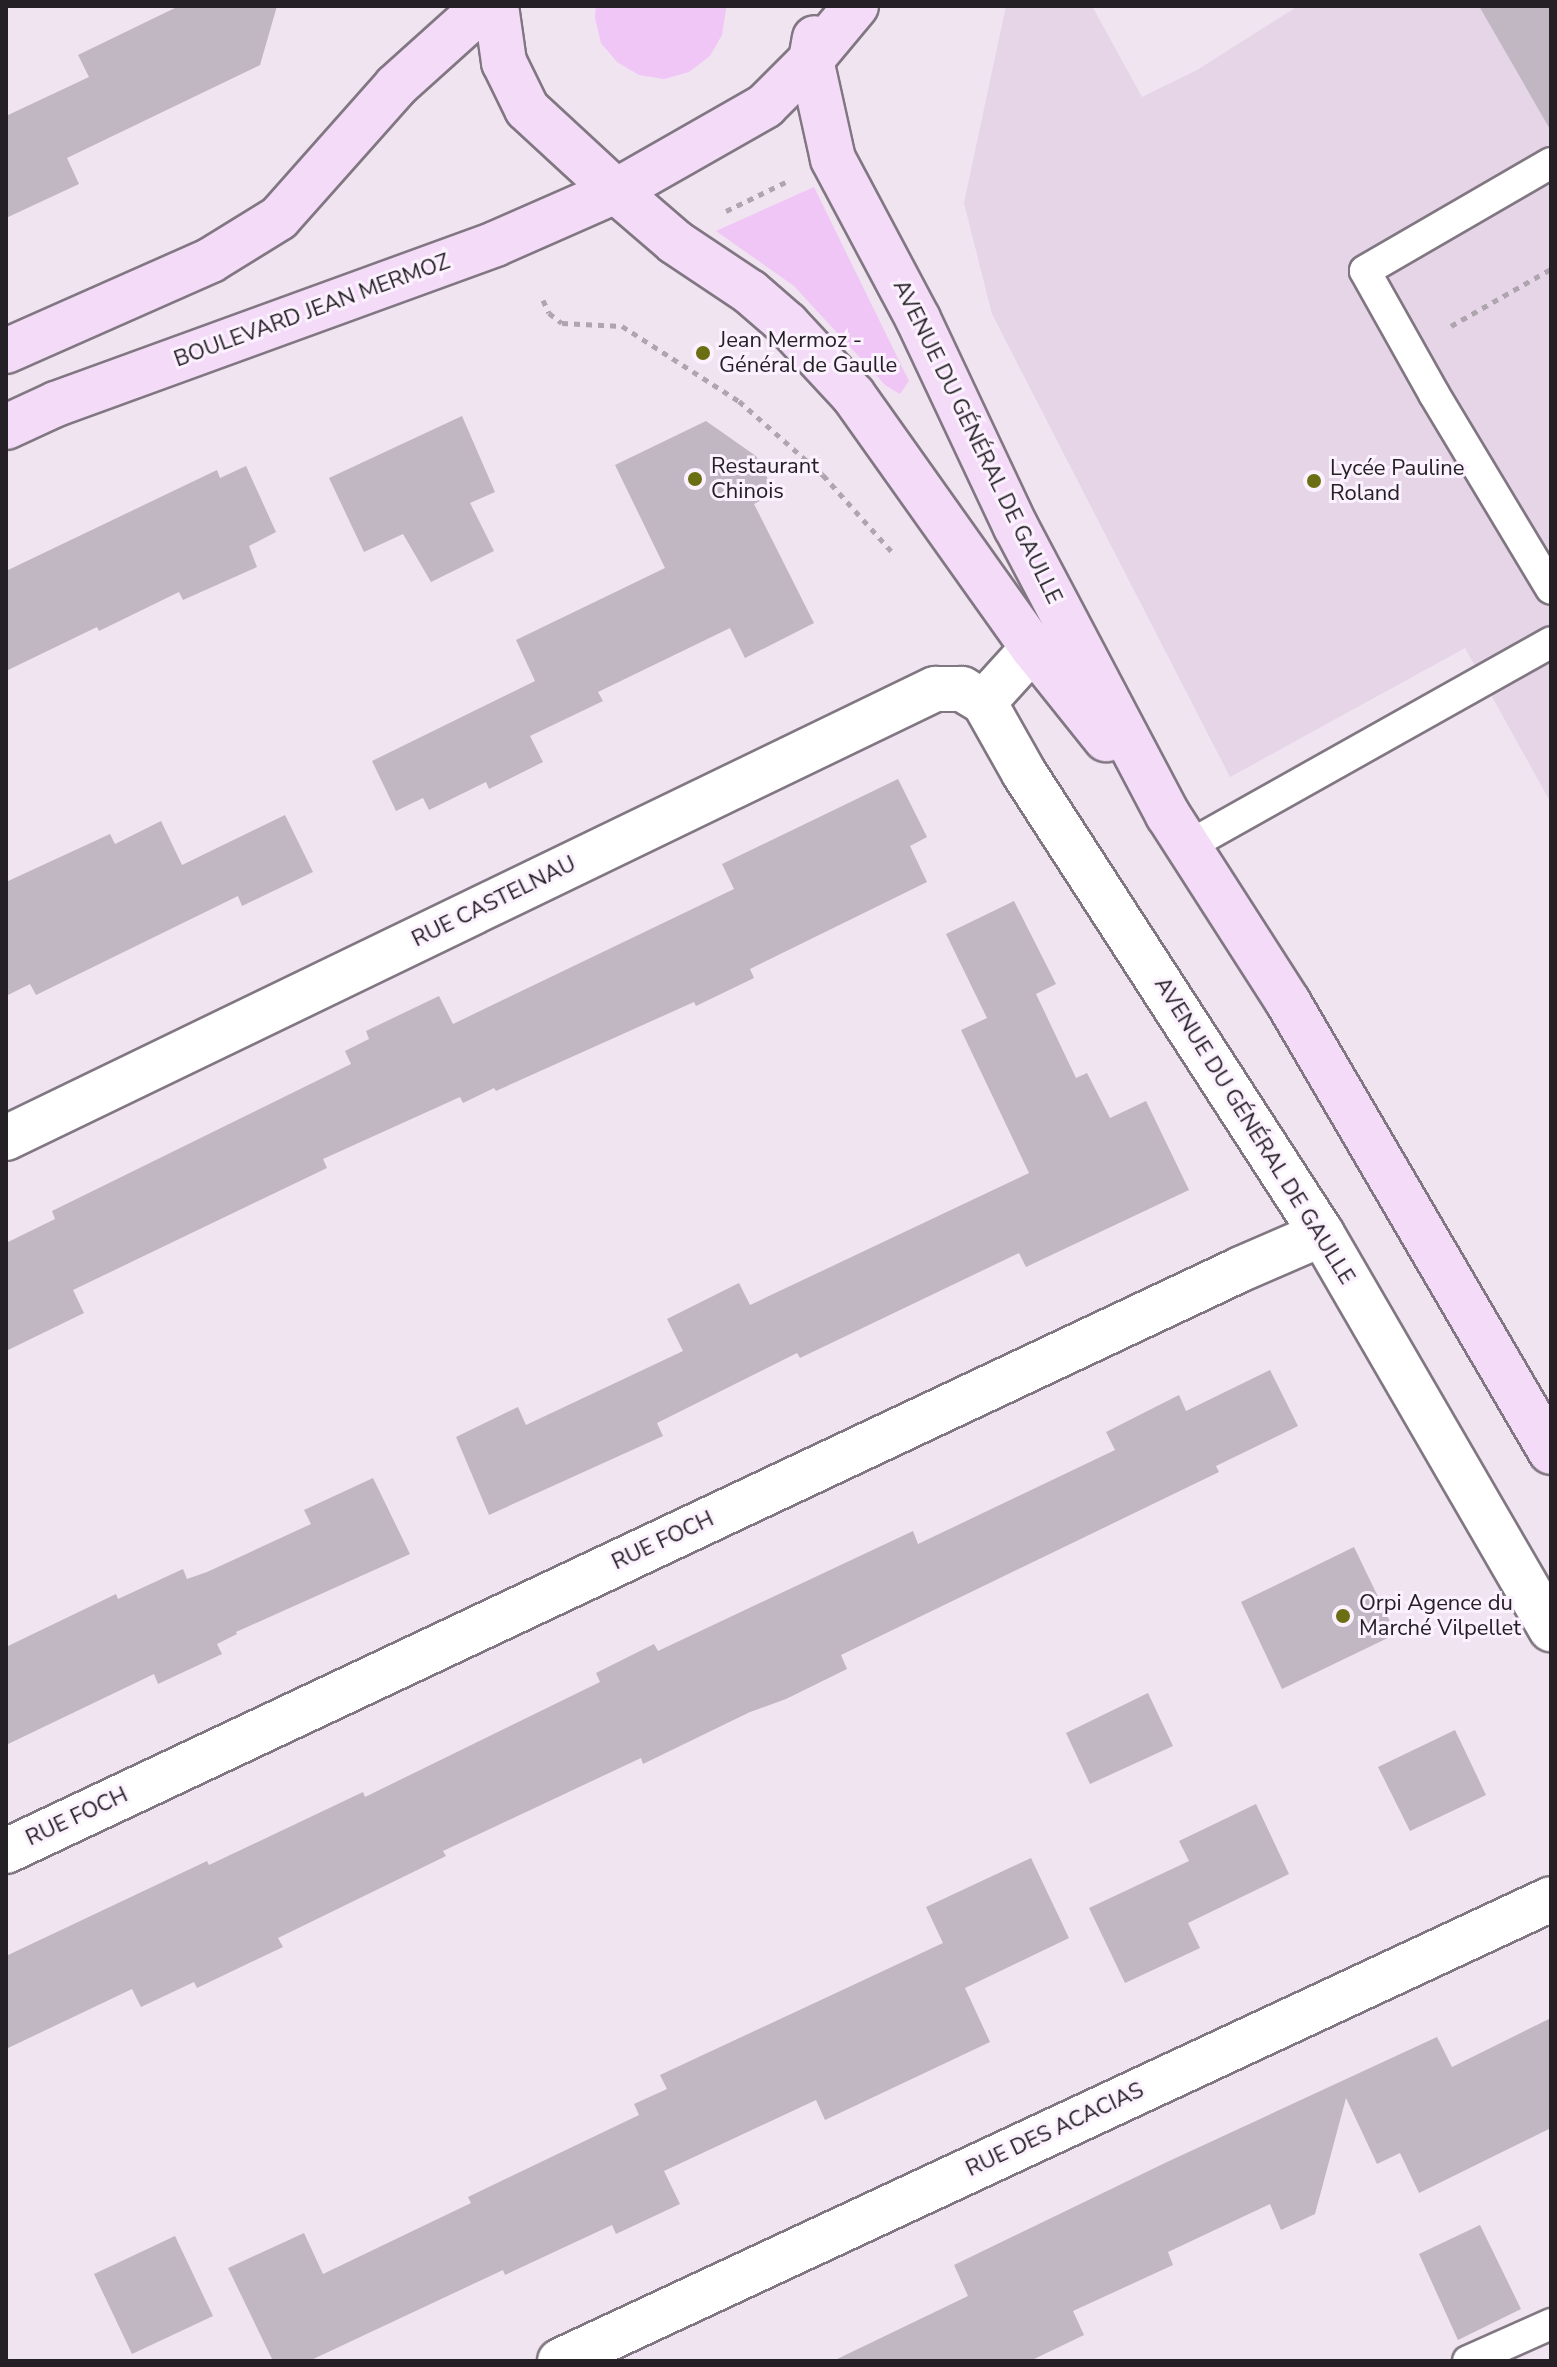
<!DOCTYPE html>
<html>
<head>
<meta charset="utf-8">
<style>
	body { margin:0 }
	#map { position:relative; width:1557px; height:2367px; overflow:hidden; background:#efe4f0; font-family:"Nunito Sans",sans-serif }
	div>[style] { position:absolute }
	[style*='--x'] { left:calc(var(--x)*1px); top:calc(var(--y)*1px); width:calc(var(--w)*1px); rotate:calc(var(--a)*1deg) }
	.built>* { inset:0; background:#e5d5e7 }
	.green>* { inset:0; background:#f0c6f6 }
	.building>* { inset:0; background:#c1b7c2 }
	.path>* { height:5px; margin-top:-2.5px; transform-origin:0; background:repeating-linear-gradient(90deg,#aea5af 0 6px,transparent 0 12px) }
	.roads { filter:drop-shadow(2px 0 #817782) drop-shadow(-2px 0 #817782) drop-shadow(0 2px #817782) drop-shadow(0 -2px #817782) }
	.lane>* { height:30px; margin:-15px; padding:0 15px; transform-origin:15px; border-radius:15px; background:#fff }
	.street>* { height:44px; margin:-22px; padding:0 22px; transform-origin:22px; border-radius:22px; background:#fff }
	.secondary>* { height:44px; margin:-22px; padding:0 22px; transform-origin:22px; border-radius:22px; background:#f4dcf8 }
	.dots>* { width:22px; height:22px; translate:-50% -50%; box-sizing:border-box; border:4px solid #fcf1fe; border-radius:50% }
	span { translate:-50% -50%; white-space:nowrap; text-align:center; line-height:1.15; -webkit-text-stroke:6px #fcf1fe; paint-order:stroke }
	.street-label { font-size:22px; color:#242025 }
	.poi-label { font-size:22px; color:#242025 }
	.left { translate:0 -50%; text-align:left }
	.frame { position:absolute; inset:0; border:8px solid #242025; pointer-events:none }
</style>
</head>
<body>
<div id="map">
	<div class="built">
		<i style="clip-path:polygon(1006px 6px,1092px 6px,1142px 97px,1197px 70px,1298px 6px,1551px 6px,1551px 803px,1465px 648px,1230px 777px,992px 314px,964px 203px)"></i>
	</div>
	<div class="green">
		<i style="clip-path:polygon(596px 6px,725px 6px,726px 9px,722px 35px,710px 56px,689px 72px,664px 79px,639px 75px,617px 62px,601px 43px,595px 18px)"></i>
		<i style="clip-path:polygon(814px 187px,909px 381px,900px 394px,885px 385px,794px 286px,716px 231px)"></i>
	</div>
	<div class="building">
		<i style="clip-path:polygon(179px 6px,277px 6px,260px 65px,67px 158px,79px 184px,6px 218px,6px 116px,89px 77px,78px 55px)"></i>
		<i style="clip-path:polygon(1479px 6px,1551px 6px,1551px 131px)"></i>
		<i style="clip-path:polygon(462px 416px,495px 492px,470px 503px,494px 551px,431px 582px,403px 534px,364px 552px,329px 478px)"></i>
		<i style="clip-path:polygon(706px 421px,756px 456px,775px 493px,754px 504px,814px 623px,745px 658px,730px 628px,598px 692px,603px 701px,530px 736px,543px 762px,489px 789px,486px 782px,429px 810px,423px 798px,396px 811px,372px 761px,535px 681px,516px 640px,665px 568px,615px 465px)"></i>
		<i style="clip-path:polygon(246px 466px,276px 532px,249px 546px,257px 567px,183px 600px,179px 592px,99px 631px,97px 627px,6px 671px,6px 571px,217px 470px,220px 478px)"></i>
		<i style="clip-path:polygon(898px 779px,927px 837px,910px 846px,927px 882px,750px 969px,754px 978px,696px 1006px,694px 1002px,496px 1091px,494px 1088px,463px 1103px,460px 1097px,323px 1159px,327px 1168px,73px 1290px,84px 1313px,6px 1351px,6px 1243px,55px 1219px,52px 1211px,351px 1064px,345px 1051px,369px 1039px,366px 1031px,439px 996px,453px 1024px,734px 889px,722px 864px)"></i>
		<i style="clip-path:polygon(285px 815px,313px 872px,242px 906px,238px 896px,36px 995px,30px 984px,6px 996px,6px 882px,110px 834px,115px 844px,161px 821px,182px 865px)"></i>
		<i style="clip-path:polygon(1014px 901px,1056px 984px,1036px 994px,1076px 1078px,1087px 1073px,1110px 1118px,1146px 1101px,1189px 1190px,1026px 1267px,1019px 1253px,800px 1358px,797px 1353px,657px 1423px,663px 1436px,489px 1515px,456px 1437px,518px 1407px,526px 1425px,683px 1351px,667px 1319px,739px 1283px,750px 1305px,1029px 1173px,961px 1030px,987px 1018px,946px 934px)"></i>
		<i style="clip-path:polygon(1270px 1370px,1298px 1426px,1216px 1466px,1219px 1472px,841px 1655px,847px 1669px,786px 1699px,750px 1712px,643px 1764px,641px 1758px,443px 1851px,446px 1856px,278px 1938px,283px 1947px,197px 1988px,194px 1982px,141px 2007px,132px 1989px,6px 2049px,6px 1956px,207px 1861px,209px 1865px,363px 1792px,365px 1797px,600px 1682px,596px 1673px,654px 1644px,658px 1651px,913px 1531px,918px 1544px,1115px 1450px,1106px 1432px,1179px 1395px,1186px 1411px)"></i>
		<i style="clip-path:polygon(373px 1478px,410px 1554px,236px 1632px,237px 1634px,217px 1644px,222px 1654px,158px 1684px,154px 1674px,6px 1745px,6px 1647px,116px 1594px,118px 1599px,183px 1569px,187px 1579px,207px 1572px,311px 1524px,304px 1510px)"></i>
		<i style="clip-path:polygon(1354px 1547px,1396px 1634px,1282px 1689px,1241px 1602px)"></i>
		<i style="clip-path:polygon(1148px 1693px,1173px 1746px,1090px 1784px,1066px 1733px)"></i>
		<i style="clip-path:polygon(1455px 1730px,1486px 1795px,1410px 1831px,1378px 1767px)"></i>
		<i style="clip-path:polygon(1256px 1804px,1289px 1874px,1188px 1923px,1200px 1948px,1125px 1983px,1089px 1908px,1189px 1861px,1179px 1841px)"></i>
		<i style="clip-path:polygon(1031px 1858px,1069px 1938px,965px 1988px,990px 2042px,825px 2120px,816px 2100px,664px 2171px,680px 2204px,616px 2234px,612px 2225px,505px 2275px,503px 2270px,309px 2361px,273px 2361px,228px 2268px,304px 2233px,323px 2274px,471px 2203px,468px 2197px,639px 2115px,634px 2104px,667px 2089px,660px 2075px,943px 1943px,926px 1907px)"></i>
		<i style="clip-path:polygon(1551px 2018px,1551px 2128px,1419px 2193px,1400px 2153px,1377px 2164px,1346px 2098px,1315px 2214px,1281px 2230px,1270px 2204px,1168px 2252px,1173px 2265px,1073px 2311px,1084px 2335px,1030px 2361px,833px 2361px,968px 2296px,954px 2265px,1167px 2162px,1437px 2037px,1452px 2067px)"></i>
		<i style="clip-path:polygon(1480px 2225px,1521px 2309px,1458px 2340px,1419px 2254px)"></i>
		<i style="clip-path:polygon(175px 2236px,213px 2316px,132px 2354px,94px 2274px)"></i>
	</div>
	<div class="path">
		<i style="--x:726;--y:211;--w:67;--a:-25.8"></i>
		<i style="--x:543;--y:300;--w:14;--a:65"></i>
		<i style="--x:549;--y:313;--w:16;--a:38"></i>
		<i style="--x:562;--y:323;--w:60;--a:2.9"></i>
		<i style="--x:622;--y:326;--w:139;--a:32.7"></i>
		<i style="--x:739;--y:401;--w:112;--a:41.4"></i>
		<i style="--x:823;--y:475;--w:106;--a:48.1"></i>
		<i style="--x:1451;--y:326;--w:115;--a:-29.7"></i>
	</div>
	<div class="roads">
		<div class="lane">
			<i style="--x:1551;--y:163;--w:215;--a:149.9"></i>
			<i style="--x:1365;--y:271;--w:141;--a:60.7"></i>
			<i style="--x:1434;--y:394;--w:227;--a:59"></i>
			<i style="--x:1188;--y:846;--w:416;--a:-29.3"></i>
			<i style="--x:1468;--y:2361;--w:91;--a:-24"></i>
		</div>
		<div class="street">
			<i style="--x:1033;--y:648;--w:73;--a:132.2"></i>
			<i style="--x:984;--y:702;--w:81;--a:60.6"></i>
			<i style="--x:1024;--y:773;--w:549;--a:57.12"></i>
			<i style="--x:1322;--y:1234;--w:457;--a:59.9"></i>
			<i style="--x:6;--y:1138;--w:1032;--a:-25.8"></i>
			<i style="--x:935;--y:689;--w:27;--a:0"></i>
			<i style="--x:962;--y:689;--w:26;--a:31"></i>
			<i style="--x:6;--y:1851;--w:1365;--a:-25.23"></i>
			<i style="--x:1241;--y:1269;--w:88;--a:-23.4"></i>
			<i style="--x:560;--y:2361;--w:1093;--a:-24.99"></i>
		</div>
		<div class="secondary">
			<i style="--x:496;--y:6;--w:57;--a:81.9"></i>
			<i style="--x:504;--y:62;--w:52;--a:63.9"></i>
			<i style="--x:527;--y:109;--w:121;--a:42.7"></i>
			<i style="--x:616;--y:191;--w:172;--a:-29.7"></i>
			<i style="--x:765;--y:106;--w:65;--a:-45"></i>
			<i style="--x:811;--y:60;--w:22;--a:-80"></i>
			<i style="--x:856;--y:6;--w:70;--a:129.8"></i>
			<i style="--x:811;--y:60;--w:101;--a:77.5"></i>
			<i style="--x:833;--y:159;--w:181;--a:62"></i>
			<i style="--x:918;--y:319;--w:230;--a:64.8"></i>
			<i style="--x:1016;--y:527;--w:326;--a:62.2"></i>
			<i style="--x:1168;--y:815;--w:222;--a:57.3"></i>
			<i style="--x:1288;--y:1002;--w:521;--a:59.7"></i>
			<i style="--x:6;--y:351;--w:224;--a:-23.9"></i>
			<i style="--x:211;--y:260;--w:80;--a:-31.7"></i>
			<i style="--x:279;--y:218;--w:176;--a:-48.4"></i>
			<i style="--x:396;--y:86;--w:120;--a:-42"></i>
			<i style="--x:6;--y:427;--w:55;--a:-24.7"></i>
			<i style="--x:56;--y:404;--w:467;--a:-20"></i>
			<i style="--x:495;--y:244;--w:132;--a:-23.7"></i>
			<i style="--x:616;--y:191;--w:78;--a:40.8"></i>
			<i style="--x:675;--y:242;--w:90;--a:33.7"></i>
			<i style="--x:750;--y:292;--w:49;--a:40.9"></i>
			<i style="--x:787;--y:324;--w:97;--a:47.1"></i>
			<i style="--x:853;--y:395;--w:310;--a:54.6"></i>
			<i style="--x:1033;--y:648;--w:117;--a:51.3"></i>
		</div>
	</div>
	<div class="dots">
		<i style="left:703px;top:353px;background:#6b6e12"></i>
		<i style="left:695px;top:479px;background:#6b6e12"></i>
		<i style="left:1314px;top:481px;background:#6b6e12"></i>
		<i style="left:1343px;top:1616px;background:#6b6e12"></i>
	</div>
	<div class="street-label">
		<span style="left:312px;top:311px;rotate:-20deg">BOULEVARD JEAN MERMOZ</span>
		<span style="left:977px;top:442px;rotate:64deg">AVENUE DU GÉNÉRAL DE GAULLE</span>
		<span style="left:494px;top:902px;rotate:-26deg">RUE CASTELNAU</span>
		<span style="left:1254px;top:1131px;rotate:58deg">AVENUE DU GÉNÉRAL DE GAULLE</span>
		<span style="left:663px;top:1541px;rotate:-25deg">RUE FOCH</span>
		<span style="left:77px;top:1817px;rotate:-25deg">RUE FOCH</span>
		<span style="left:1055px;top:2130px;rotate:-25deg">RUE DES ACACIAS</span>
	</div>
	<div class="poi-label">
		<span class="left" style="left:719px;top:353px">Jean Mermoz -<br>Général de Gaulle</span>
		<span class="left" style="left:711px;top:479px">Restaurant<br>Chinois</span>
		<span class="left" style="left:1330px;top:481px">Lycée Pauline<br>Roland</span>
		<span class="left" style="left:1359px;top:1616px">Orpi Agence du<br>Marché Vilpellet</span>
	</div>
	<div class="frame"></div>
</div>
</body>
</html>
